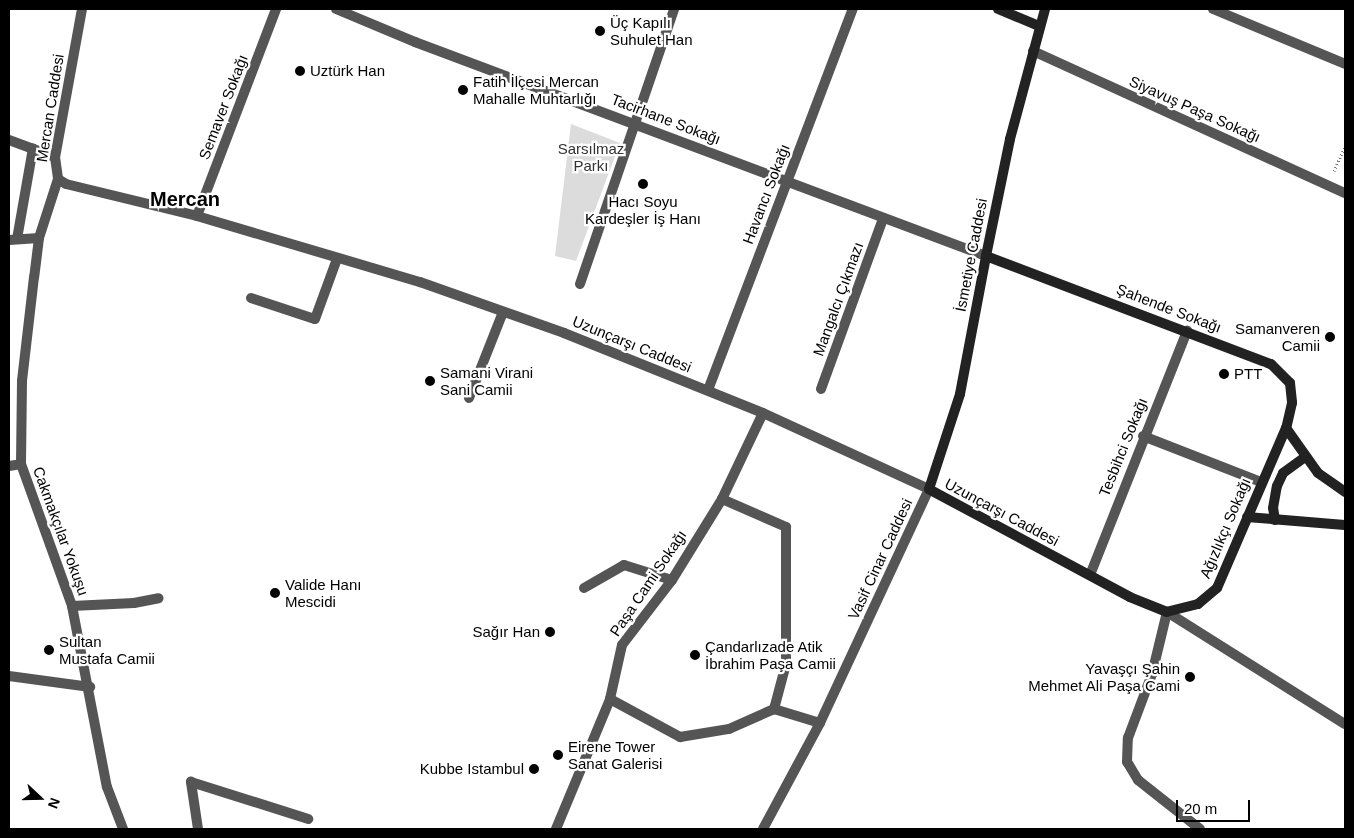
<!DOCTYPE html>
<meta charset="utf-8">
<style>
body{margin:0}
#map{position:relative;width:1354px;height:838px;overflow:hidden;background:#fff;font-family:Arial,sans-serif}
div>[style]{position:absolute}
[style*='--x']{left:calc(var(--x)*1px);top:calc(var(--y)*1px);width:calc(var(--w)*1px);rotate:calc(var(--a)*1deg)}
.green>*{inset:0;background:#dcdcdc}
.path>*{height:3px;margin-top:-1.5px;transform-origin:0;background:repeating-linear-gradient(90deg,#777 0 1px,transparent 0 3.5px)}
.lane>*{height:10px;margin:-5px;padding:0 5px;transform-origin:5px;border-radius:5px;background:#555}
.street>*{height:10px;margin:-5px;padding:0 5px;transform-origin:5px;border-radius:5px;background:#555}
.secondary>*{height:10px;margin:-5px;padding:0 5px;transform-origin:5px;border-radius:5px;background:#222}
.dots>*{width:14px;height:14px;translate:-50% -50%;box-sizing:border-box;border:2px solid #fff;border-radius:50%}
span{translate:-50% -50%;white-space:nowrap;text-align:center;line-height:1.15;-webkit-text-stroke:4.5px #fff;paint-order:stroke}
.poi-label{font-size:15px;color:#000}
.left{translate:0 -50%;text-align:left}
.right{translate:-100% -50%;text-align:right}
.street-label{font-size:15px;color:#000}
.park-label{font-size:15px;color:#333}
.district-label{font-size:20px;color:#000;font-weight:700}
.frame{position:absolute;inset:0;border:10px solid #000;pointer-events:none}
.north{position:absolute;left:15px;top:773px;width:50px;height:50px;-webkit-text-stroke:4px #fff;paint-order:stroke;rotate:111deg;font-size:14px;font-weight:700;line-height:20px;text-align:center;color:#000}
.north::after{content:'';display:block;margin:auto;width:18px;height:22px;background:#000;clip-path:polygon(50% 0,100% 100%,50% 72%,0 100%)}
.scale{position:absolute;left:1176px;top:800px;width:74px;height:22px;box-sizing:border-box;border:2px solid #000;border-top:0;padding-left:6px;font-size:15px;line-height:18px;white-space:nowrap;color:#000;-webkit-text-stroke:4px #fff;paint-order:stroke}
</style>
<div id="map">
<div class="green">
<i style="clip-path:polygon(571px 124px,620px 143px,576px 261px,555px 256px)"></i>
</div>
<div class="path">
<i style="--x:1334;--y:171;--w:27;--a:-66"></i>
</div>
<div class="lane">
<i style="--x:72;--y:606;--w:62;--a:-2.8"></i>
<i style="--x:134;--y:603;--w:25;--a:-11"></i>
</div>
<div class="street">
<i style="--x:82;--y:9;--w:150;--a:100.3"></i>
<i style="--x:55;--y:157;--w:22;--a:82"></i>
<i style="--x:58;--y:179;--w:62;--a:107.9"></i>
<i style="--x:39;--y:238;--w:39;--a:97"></i>
<i style="--x:34;--y:277;--w:105;--a:96.6"></i>
<i style="--x:22;--y:381;--w:83;--a:90.7"></i>
<i style="--x:21;--y:464;--w:151;--a:70.2"></i>
<i style="--x:72;--y:606;--w:184;--a:79.1"></i>
<i style="--x:107;--y:787;--w:45;--a:69.1"></i>
<i style="--x:336;--y:9;--w:86;--a:22.7"></i>
<i style="--x:415;--y:42;--w:610;--a:20.55"></i>
<i style="--x:1213;--y:9;--w:143;--a:22.6"></i>
<i style="--x:1033;--y:51;--w:343;--a:24.5"></i>
<i style="--x:9;--y:140;--w:49;--a:20.3"></i>
<i style="--x:58;--y:179;--w:9;--a:32"></i>
<i style="--x:66;--y:184;--w:135;--a:13.7"></i>
<i style="--x:197;--y:216;--w:233;--a:16.5"></i>
<i style="--x:420;--y:282;--w:153;--a:19.5"></i>
<i style="--x:564;--y:333;--w:214;--a:21.9"></i>
<i style="--x:763;--y:413;--w:183;--a:24.6"></i>
<i style="--x:929;--y:489;--w:258;--a:115"></i>
<i style="--x:820;--y:723;--w:120;--a:118.3"></i>
<i style="--x:197;--y:216;--w:222;--a:-69.1"></i>
<i style="--x:17;--y:239;--w:92;--a:-80"></i>
<i style="--x:9;--y:240;--w:30;--a:-4"></i>
<i style="--x:580;--y:284;--w:291;--a:-71.1"></i>
<i style="--x:251;--y:298;--w:67;--a:18.2"></i>
<i style="--x:315;--y:319;--w:64;--a:-69.9"></i>
<i style="--x:821;--y:389;--w:181;--a:-70"></i>
<i style="--x:708;--y:390;--w:408;--a:-69.2"></i>
<i style="--x:469;--y:398;--w:92;--a:-68.4"></i>
<i style="--x:1143;--y:436;--w:127;--a:21.3"></i>
<i style="--x:9;--y:466;--w:12;--a:-9"></i>
<i style="--x:722;--y:499;--w:70;--a:23.6"></i>
<i style="--x:786;--y:527;--w:137;--a:90"></i>
<i style="--x:786;--y:664;--w:47;--a:104.9"></i>
<i style="--x:1090;--y:575;--w:263;--a:-68.3"></i>
<i style="--x:584;--y:588;--w:46;--a:-29.9"></i>
<i style="--x:624;--y:565;--w:50;--a:17.4"></i>
<i style="--x:9;--y:676;--w:82;--a:7.7"></i>
<i style="--x:610;--y:699;--w:80;--a:28.5"></i>
<i style="--x:680;--y:737;--w:50;--a:-9.3"></i>
<i style="--x:729;--y:729;--w:49;--a:-24"></i>
<i style="--x:774;--y:709;--w:48;--a:16.9"></i>
<i style="--x:198;--y:829;--w:48;--a:-98.5"></i>
<i style="--x:191;--y:782;--w:123;--a:17.5"></i>
<i style="--x:556;--y:829;--w:141;--a:-67.4"></i>
<i style="--x:610;--y:699;--w:55;--a:-77.5"></i>
<i style="--x:622;--y:645;--w:82;--a:-52.4"></i>
<i style="--x:672;--y:580;--w:95;--a:-58.3"></i>
<i style="--x:722;--y:499;--w:95;--a:-64.5"></i>
<i style="--x:1200;--y:829;--w:79;--a:-141.7"></i>
<i style="--x:1138;--y:780;--w:21;--a:-121"></i>
<i style="--x:1127;--y:762;--w:24;--a:-88"></i>
<i style="--x:1128;--y:738;--w:68;--a:-69.4"></i>
<i style="--x:1152;--y:674;--w:64;--a:-76.4"></i>
<i style="--x:1167;--y:612;--w:210;--a:32.2"></i>
</div>
<div class="secondary">
<i style="--x:998;--y:9;--w:44;--a:22.5"></i>
<i style="--x:986;--y:256;--w:305;--a:20.8"></i>
<i style="--x:1271;--y:364;--w:27;--a:45"></i>
<i style="--x:1290;--y:383;--w:20;--a:84"></i>
<i style="--x:1292;--y:403;--w:26;--a:103"></i>
<i style="--x:1286;--y:428;--w:174;--a:113.3"></i>
<i style="--x:1217;--y:588;--w:25;--a:140"></i>
<i style="--x:1198;--y:604;--w:32;--a:166"></i>
<i style="--x:1167;--y:612;--w:40;--a:-158"></i>
<i style="--x:1130;--y:597;--w:228;--a:-151.8"></i>
<i style="--x:929;--y:489;--w:100;--a:-71.9"></i>
<i style="--x:960;--y:394;--w:140;--a:-79.3"></i>
<i style="--x:986;--y:256;--w:119;--a:-78.4"></i>
<i style="--x:1010;--y:139;--w:135;--a:-74.9"></i>
<i style="--x:1286;--y:428;--w:55;--a:54.6"></i>
<i style="--x:1318;--y:473;--w:33;--a:35"></i>
<i style="--x:1247;--y:517;--w:98;--a:4.7"></i>
<i style="--x:1275;--y:520;--w:12;--a:-99"></i>
<i style="--x:1273;--y:508;--w:22;--a:-80"></i>
<i style="--x:1277;--y:486;--w:14;--a:-65"></i>
<i style="--x:1283;--y:473;--w:26;--a:-36"></i>
</div>
<div class="dots">
<i style="left:600px;top:31px;background:#000"></i>
<i style="left:300px;top:71px;background:#000"></i>
<i style="left:463px;top:90px;background:#000"></i>
<i style="left:643px;top:184px;background:#000"></i>
<i style="left:1330px;top:337px;background:#000"></i>
<i style="left:1224px;top:374px;background:#000"></i>
<i style="left:430px;top:381px;background:#000"></i>
<i style="left:275px;top:593px;background:#000"></i>
<i style="left:550px;top:632px;background:#000"></i>
<i style="left:49px;top:650px;background:#000"></i>
<i style="left:695px;top:655px;background:#000"></i>
<i style="left:1190px;top:677px;background:#000"></i>
<i style="left:558px;top:755px;background:#000"></i>
<i style="left:534px;top:769px;background:#000"></i>
</div>
<div class="poi-label">
<span class="left" style="left:610px;top:31px">Üç Kapılı<br>Suhulet Han</span>
<span class="left" style="left:310px;top:71px">Uztürk Han</span>
<span class="left" style="left:473px;top:90px">Fatih İlçesi Mercan<br>Mahalle Muhtarlığı</span>
<span style="left:643px;top:210px">Hacı Soyu<br>Kardeşler İş Hanı</span>
<span class="right" style="left:1320px;top:337px">Samanveren<br>Camii</span>
<span class="left" style="left:440px;top:381px">Samani Virani<br>Sani Camii</span>
<span class="left" style="left:1234px;top:374px">PTT</span>
<span class="left" style="left:285px;top:593px">Valide Hanı<br>Mescidi</span>
<span class="right" style="left:540px;top:632px">Sağır Han</span>
<span class="left" style="left:59px;top:650px">Sultan<br>Mustafa Camii</span>
<span class="left" style="left:705px;top:655px">Çandarlızade Atik<br>İbrahim Paşa Camii</span>
<span class="right" style="left:1180px;top:677px">Yavaşçı Şahin<br>Mehmet Ali Paşa Cami</span>
<span class="left" style="left:568px;top:755px">Eirene Tower<br>Sanat Galerisi</span>
<span class="right" style="left:524px;top:769px">Kubbe Istambul</span>
</div>
<div class="street-label">
<span style="left:223px;top:107px;rotate:-69deg">Semaver Sokağı</span>
<span style="left:50px;top:108px;rotate:-81deg">Mercan Caddesi</span>
<span style="left:1195px;top:109px;rotate:24deg">Siyavuş Paşa Sokağı</span>
<span style="left:666px;top:119px;rotate:21deg">Tacirhane Sokağı</span>
<span style="left:766px;top:194px;rotate:-69deg">Havancı Sokağı</span>
<span style="left:971px;top:255px;rotate:-79deg">İsmetiye Caddesi</span>
<span style="left:838px;top:299px;rotate:-70deg">Mangalcı Çıkmazı</span>
<span style="left:1169px;top:308px;rotate:21deg">Şahende Sokağı</span>
<span style="left:632px;top:344px;rotate:22deg">Uzunçarşı Caddesi</span>
<span style="left:1123px;top:447px;rotate:-68deg">Tesbihci Sokağı</span>
<span style="left:1002px;top:512px;rotate:28deg">Uzunçarşı Caddesi</span>
<span style="left:1225px;top:528px;rotate:-67deg">Ağızlıkçı Sokağı</span>
<span style="left:61px;top:531px;rotate:70deg">Cakmakçılar Yokuşu</span>
<span style="left:880px;top:559px;rotate:-65deg">Vasif Cinar Caddesi</span>
<span style="left:648px;top:583px;rotate:-56deg">Paşa Cami Sokağı</span>
</div>
<div class="park-label">
<span style="left:591px;top:157px">Sarsılmaz<br>Parkı</span>
</div>
<div class="district-label">
<span style="left:185px;top:199px">Mercan</span>
</div>
<div class="frame"></div>
<div class="north">N</div>
<div class="scale">20 m</div>
</div>
